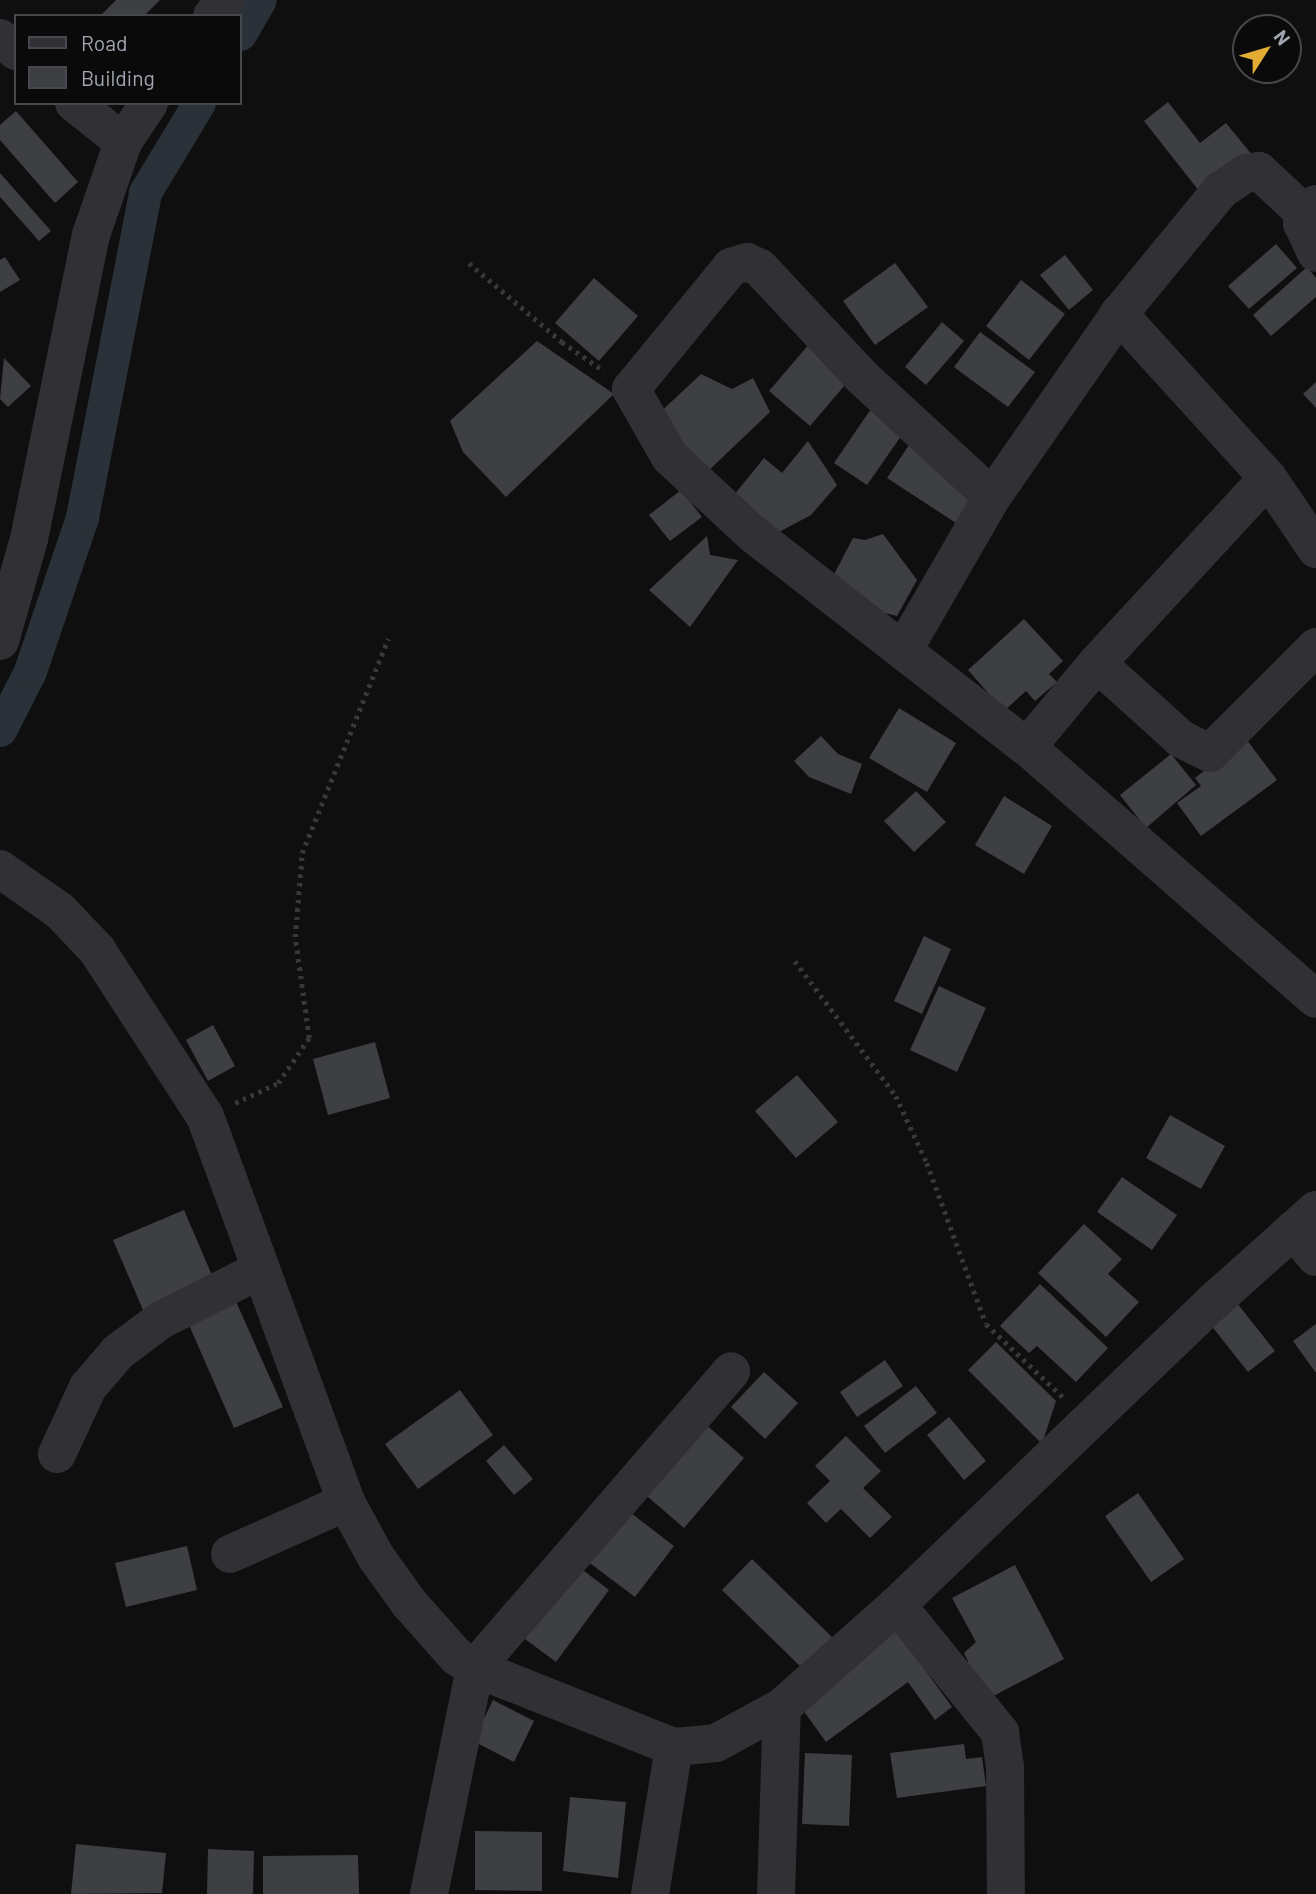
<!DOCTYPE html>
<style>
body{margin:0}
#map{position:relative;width:1316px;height:1894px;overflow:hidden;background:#0f0f10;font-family:Barlow,sans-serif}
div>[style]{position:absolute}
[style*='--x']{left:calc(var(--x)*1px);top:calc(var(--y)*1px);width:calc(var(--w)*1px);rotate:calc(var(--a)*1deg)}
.canal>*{height:33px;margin:-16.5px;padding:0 16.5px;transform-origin:16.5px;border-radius:16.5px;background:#2a3138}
.building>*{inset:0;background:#3e3f43}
.path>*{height:4.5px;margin-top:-2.25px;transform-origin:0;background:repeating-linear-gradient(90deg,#37383c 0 3.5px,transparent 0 8.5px)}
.minor>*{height:38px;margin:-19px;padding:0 19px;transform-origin:19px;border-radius:19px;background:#313135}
span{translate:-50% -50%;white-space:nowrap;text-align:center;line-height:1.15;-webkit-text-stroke:5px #0a0a0b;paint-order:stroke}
.legend{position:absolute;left:14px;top:14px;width:228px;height:91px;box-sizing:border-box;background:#0a0a0b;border:2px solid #46484d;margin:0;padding:9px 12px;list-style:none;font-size:21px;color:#a1a6b0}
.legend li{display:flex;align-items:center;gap:14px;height:35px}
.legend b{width:35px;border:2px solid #46484d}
.north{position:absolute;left:1232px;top:14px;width:70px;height:70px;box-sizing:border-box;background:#0a0a0b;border:2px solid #46484d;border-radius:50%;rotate:53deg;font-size:19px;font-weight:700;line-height:28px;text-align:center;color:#a1a6b0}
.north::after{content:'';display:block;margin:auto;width:24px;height:32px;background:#e3ac34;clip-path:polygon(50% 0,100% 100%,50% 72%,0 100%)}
</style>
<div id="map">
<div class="canal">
<i style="--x:240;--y:34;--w:39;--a:-60"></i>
<i style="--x:0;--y:730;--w:66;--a:-63"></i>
<i style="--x:30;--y:671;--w:163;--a:-71.3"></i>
<i style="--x:82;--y:517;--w:331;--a:-79"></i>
<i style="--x:145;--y:192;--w:104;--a:-58.8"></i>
</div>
<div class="building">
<i style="clip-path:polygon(116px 0,160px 0,144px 16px,100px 16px)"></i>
<i style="clip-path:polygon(1168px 102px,1200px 143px,1226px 123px,1253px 156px,1203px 196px,1144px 121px)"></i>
<i style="clip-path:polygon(16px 111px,78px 182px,55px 203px,0 140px,0 125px)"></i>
<i style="clip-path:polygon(0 173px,51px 231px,39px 241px,0 197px)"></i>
<i style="clip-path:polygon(1276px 244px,1297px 268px,1249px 309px,1228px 286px)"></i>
<i style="clip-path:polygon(1065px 255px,1093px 290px,1069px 310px,1040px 275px)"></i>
<i style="clip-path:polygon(5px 257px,20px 280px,0 292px,0 260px)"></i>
<i style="clip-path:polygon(895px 263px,928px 307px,875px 345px,843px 301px)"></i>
<i style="clip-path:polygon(1307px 267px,1316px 278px,1316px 297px,1271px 336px,1253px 315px)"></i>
<i style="clip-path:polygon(594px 278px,638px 316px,599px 361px,555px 323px)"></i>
<i style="clip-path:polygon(1021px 280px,1065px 314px,1029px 360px,986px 326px)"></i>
<i style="clip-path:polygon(942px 322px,964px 341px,926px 385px,905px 367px)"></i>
<i style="clip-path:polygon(980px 332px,1035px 372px,1008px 407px,954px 367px)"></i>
<i style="clip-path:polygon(537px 341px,614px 394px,506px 497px,463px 452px,450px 421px)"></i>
<i style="clip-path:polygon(810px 343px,851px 378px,810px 426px,769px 391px)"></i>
<i style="clip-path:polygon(4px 358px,31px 386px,8px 407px,0 399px)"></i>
<i style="clip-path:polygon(701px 374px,732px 389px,753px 378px,770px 412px,706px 473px,654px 418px)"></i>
<i style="clip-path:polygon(1316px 382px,1316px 408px,1303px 394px)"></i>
<i style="clip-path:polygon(871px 409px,904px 432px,867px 485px,834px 463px)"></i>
<i style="clip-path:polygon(808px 441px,837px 485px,811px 515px,779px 532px,734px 495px,764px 458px,782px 473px)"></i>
<i style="clip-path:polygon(909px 445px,980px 492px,959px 525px,887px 478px)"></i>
<i style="clip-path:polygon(681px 490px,702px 517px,670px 541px,649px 515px)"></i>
<i style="clip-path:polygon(883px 534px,917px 580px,897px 616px,863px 608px,830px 582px,853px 538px,865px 540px)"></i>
<i style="clip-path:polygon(707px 536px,710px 555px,738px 560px,690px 627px,649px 590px)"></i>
<i style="clip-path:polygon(1024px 619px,1063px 661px,1049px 674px,1057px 682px,1035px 701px,1026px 691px,1004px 711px,968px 670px)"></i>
<i style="clip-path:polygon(899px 708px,956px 743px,927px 792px,869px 758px)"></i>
<i style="clip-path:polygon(821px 736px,838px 754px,862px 764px,851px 794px,809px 777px,794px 761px)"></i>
<i style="clip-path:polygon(1246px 739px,1277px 780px,1201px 836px,1177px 803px,1201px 786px,1195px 778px)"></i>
<i style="clip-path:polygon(1171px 754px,1196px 785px,1146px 828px,1120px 795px)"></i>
<i style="clip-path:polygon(916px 791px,946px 822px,914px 852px,884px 821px)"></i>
<i style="clip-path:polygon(1004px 796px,1052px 826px,1024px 874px,975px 845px)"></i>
<i style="clip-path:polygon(924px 936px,951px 949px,922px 1014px,894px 1001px)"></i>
<i style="clip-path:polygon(939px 986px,986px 1008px,957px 1072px,910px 1050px)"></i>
<i style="clip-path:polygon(213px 1025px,235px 1066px,208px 1081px,186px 1040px)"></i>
<i style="clip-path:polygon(375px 1042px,390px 1098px,328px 1115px,313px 1059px)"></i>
<i style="clip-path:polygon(797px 1075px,838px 1122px,796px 1158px,755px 1111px)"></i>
<i style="clip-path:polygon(1170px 1115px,1225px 1146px,1201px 1189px,1146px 1158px)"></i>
<i style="clip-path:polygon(1122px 1177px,1177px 1215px,1152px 1250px,1097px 1212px)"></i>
<i style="clip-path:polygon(184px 1210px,217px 1287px,146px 1317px,113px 1240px)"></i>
<i style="clip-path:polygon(1084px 1224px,1122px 1259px,1108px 1274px,1139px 1302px,1106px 1337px,1038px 1273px)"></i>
<i style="clip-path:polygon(1040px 1284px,1108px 1348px,1076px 1382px,1037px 1346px,1029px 1353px,1000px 1326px)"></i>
<i style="clip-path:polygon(234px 1297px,283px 1407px,234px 1428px,186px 1318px)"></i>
<i style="clip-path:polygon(1233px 1298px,1275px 1351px,1248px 1372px,1206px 1319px)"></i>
<i style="clip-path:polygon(1316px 1324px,1316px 1373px,1293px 1341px)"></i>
<i style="clip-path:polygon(996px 1342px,1056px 1401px,1042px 1444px,968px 1370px)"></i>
<i style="clip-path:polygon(885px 1360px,903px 1386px,857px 1417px,840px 1392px)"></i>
<i style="clip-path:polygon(764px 1372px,798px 1403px,765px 1439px,731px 1407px)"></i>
<i style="clip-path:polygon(916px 1386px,937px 1413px,885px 1453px,864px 1426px)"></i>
<i style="clip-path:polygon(460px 1390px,493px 1435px,418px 1489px,385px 1444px)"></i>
<i style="clip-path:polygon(949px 1417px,986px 1461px,964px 1480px,927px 1435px)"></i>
<i style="clip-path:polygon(702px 1421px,744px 1458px,684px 1528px,641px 1491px)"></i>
<i style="clip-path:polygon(846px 1436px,881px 1471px,863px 1488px,892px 1517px,870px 1538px,841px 1509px,826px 1523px,807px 1503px,830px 1481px,815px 1466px)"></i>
<i style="clip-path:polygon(504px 1445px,533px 1479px,514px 1495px,486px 1461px)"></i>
<i style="clip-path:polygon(1138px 1493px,1184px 1559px,1151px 1582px,1105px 1516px)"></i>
<i style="clip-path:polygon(627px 1510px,674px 1546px,635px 1597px,587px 1561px)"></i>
<i style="clip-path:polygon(187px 1546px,197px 1590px,126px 1607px,115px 1563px)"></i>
<i style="clip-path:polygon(752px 1559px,834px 1639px,804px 1670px,722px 1590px)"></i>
<i style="clip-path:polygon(575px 1564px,609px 1590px,556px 1662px,521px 1636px)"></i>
<i style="clip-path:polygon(1015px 1565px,1064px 1659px,982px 1702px,964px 1668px,968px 1661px,964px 1653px,976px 1642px,952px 1598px)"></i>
<i style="clip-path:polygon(894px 1627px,952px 1707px,935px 1720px,908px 1682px,826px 1742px,795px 1699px)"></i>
<i style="clip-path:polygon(493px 1700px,534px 1721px,514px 1762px,473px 1741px)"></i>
<i style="clip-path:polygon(964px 1744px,966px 1759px,982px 1757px,986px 1786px,897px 1798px,890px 1753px)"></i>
<i style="clip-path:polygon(805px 1753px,852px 1755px,849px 1826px,802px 1824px)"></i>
<i style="clip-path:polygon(570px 1797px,626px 1802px,618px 1878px,563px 1871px)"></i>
<i style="clip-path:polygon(475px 1831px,542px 1832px,542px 1891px,475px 1890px)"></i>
<i style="clip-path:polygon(76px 1844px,166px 1853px,162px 1893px,71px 1894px)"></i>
<i style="clip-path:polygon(208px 1849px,254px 1851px,253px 1894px,207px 1894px)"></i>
<i style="clip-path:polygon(358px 1855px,359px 1894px,263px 1894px,263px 1856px)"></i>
</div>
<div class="path">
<i style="--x:469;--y:263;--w:122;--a:40.3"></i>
<i style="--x:562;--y:342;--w:51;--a:34.6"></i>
<i style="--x:795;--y:961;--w:169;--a:53.2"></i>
<i style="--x:896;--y:1096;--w:74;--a:65.2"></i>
<i style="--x:927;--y:1163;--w:171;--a:69.9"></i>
<i style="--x:986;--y:1324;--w:109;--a:43.5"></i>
<i style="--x:235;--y:1103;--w:47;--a:-24.9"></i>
<i style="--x:278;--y:1083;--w:55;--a:-55.4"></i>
<i style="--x:309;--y:1038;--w:102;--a:-97.9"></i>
<i style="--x:295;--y:937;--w:84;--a:-85.2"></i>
<i style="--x:302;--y:853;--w:231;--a:-68.1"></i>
</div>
<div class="minor">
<i style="--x:212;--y:16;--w:21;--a:-51"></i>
<i style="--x:0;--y:38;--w:21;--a:39"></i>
<i style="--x:74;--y:103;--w:63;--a:38.5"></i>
<i style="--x:1316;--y:204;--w:24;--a:126"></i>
<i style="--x:1302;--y:223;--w:33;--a:65"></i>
<i style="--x:1268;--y:478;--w:86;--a:55.9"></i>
<i style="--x:992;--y:497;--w:177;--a:-137.3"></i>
<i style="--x:862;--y:377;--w:149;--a:-133.1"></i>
<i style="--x:760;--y:268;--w:14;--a:-155"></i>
<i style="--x:747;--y:262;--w:17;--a:163"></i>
<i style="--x:731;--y:267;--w:158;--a:129.3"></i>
<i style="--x:631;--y:389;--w:78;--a:60.2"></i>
<i style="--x:670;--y:457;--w:113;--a:42.9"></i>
<i style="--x:753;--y:534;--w:347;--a:37.9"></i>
<i style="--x:1027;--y:747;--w:383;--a:41.1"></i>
<i style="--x:0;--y:641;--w:106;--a:-74.1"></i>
<i style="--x:29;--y:539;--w:310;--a:-78.5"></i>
<i style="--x:91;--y:235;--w:98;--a:-71"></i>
<i style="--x:123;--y:142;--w:47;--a:-56.3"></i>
<i style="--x:903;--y:651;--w:178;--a:-60"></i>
<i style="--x:992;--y:497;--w:223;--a:-55.2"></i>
<i style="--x:1097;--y:663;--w:113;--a:42.1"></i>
<i style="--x:1181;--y:739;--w:32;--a:26"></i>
<i style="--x:1210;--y:753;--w:150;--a:-45"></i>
<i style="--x:1027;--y:747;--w:109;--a:-50.2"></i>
<i style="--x:1097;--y:663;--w:252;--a:-47.3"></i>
<i style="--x:1268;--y:478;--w:222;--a:-132.3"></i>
<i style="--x:1119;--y:314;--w:161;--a:-50.6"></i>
<i style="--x:1221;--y:190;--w:30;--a:-34"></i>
<i style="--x:1246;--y:173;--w:13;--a:-9"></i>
<i style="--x:1259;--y:171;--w:63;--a:43.1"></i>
<i style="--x:0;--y:869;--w:73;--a:35"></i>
<i style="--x:60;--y:911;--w:54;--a:46.5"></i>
<i style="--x:97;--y:950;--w:198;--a:57"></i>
<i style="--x:205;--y:1116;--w:411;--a:69.9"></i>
<i style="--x:346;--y:1502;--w:63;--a:61.4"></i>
<i style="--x:376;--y:1557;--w:57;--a:54.3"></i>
<i style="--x:409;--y:1603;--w:72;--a:48.4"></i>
<i style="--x:457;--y:1657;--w:21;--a:31"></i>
<i style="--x:475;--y:1668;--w:214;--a:21.7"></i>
<i style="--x:674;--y:1747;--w:42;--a:-5.4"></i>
<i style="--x:716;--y:1743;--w:75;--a:-28.6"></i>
<i style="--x:782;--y:1707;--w:154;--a:-41.6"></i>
<i style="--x:897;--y:1605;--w:438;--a:-43.8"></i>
<i style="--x:1213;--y:1302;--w:138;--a:-41.8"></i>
<i style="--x:1293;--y:1230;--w:35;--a:50"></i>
<i style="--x:57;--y:1454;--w:74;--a:-65.2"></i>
<i style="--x:88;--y:1387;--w:46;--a:-49.4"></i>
<i style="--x:118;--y:1352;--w:54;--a:-36.7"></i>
<i style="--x:161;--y:1320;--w:111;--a:-26.8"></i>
<i style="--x:230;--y:1554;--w:127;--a:-24.1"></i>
<i style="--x:897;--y:1605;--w:164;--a:51"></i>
<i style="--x:1000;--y:1732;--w:34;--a:82"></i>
<i style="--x:1005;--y:1766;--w:128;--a:89.6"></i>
<i style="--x:429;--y:1894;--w:231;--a:-78.5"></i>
<i style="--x:475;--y:1668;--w:392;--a:-49.2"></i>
<i style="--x:650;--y:1894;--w:149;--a:-80.7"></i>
<i style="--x:776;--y:1894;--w:187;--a:-88.2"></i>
</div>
<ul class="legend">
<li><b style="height:9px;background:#313135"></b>Road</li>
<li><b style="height:19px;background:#3e3f43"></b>Building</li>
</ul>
<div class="north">N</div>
</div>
